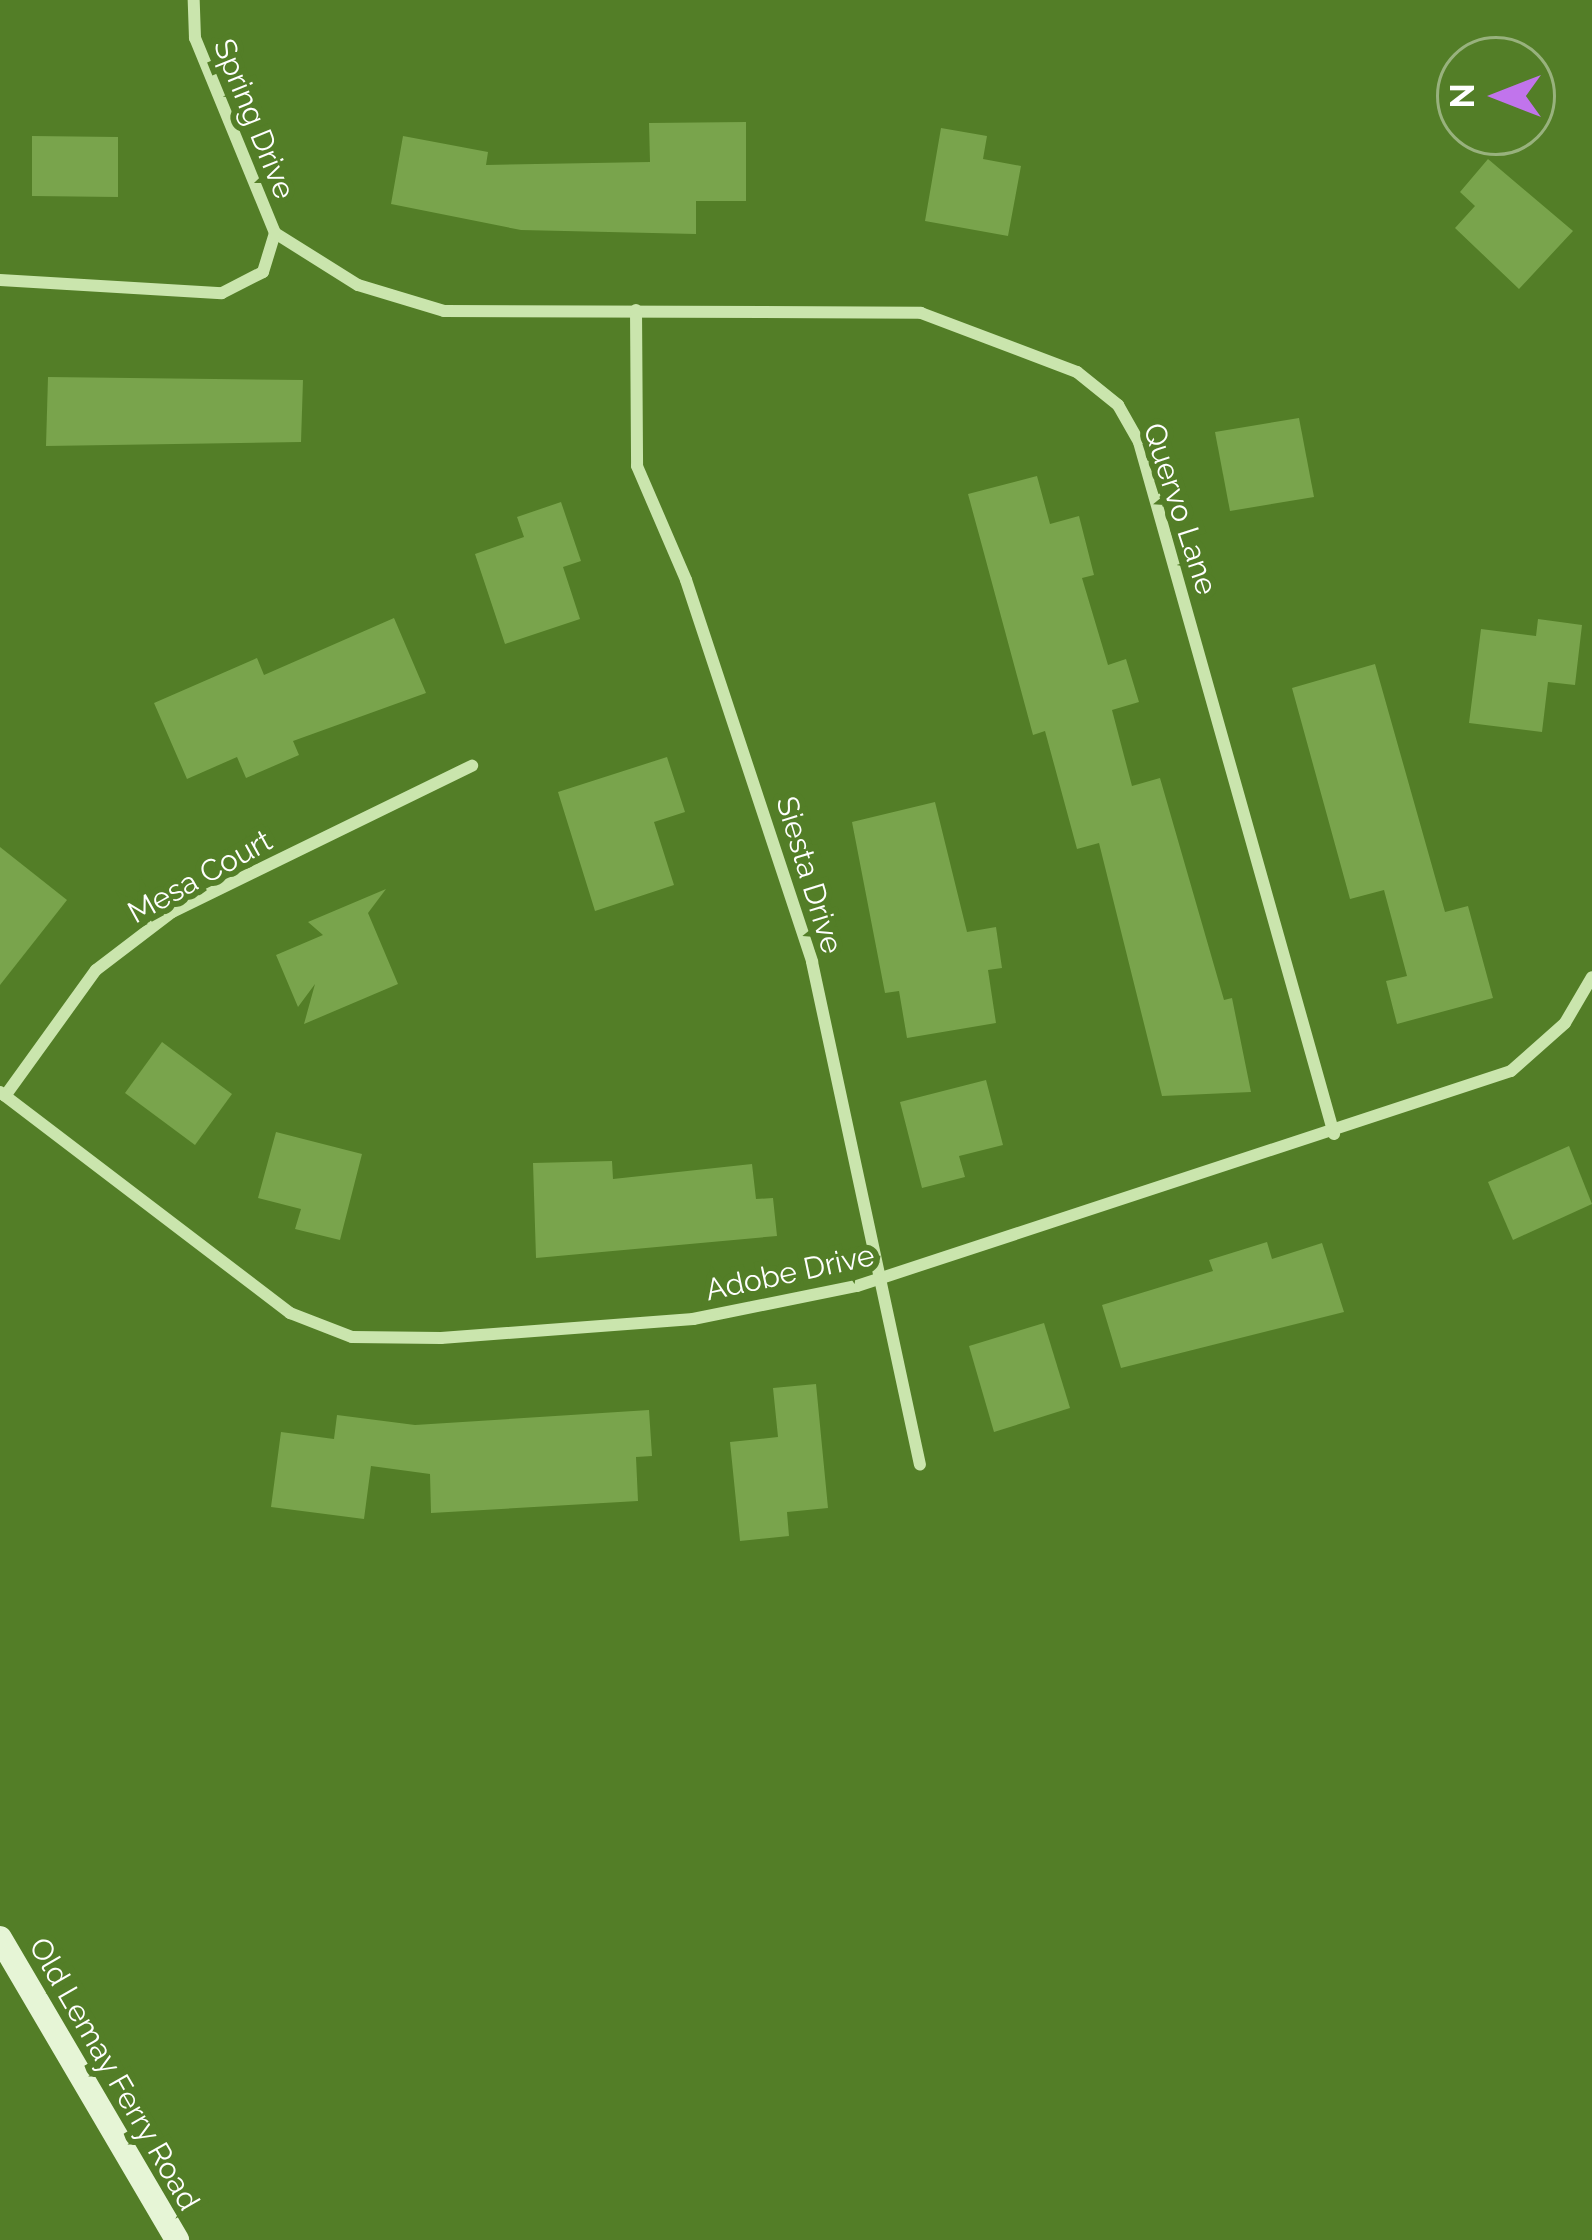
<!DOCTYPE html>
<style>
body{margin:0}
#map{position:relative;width:1592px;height:2240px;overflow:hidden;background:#537e27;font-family:Raleway,sans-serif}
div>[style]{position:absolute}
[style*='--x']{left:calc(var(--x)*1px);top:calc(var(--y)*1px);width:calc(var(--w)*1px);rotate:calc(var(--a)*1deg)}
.building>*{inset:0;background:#79a44c}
.street>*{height:12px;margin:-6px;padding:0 6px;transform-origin:6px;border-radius:6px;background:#cae5ad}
.secondary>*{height:24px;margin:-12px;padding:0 12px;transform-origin:12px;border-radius:12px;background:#e6f5d6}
span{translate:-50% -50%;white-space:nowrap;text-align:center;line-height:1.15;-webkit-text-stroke:12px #537e27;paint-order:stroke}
.street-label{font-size:30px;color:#fff}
.north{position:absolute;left:1436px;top:36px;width:120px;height:120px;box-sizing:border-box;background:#537e27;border:3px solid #98b27d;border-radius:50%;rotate:270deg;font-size:33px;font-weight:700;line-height:48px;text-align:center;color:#fff}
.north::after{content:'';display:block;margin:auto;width:42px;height:54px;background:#c174ec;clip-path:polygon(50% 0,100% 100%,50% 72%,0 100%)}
</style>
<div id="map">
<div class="building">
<i style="clip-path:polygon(746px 122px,746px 201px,696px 201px,696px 234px,521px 230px,391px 204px,403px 136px,488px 152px,486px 165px,650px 162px,649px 123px)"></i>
<i style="clip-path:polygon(941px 128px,987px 136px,983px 159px,1021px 166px,1008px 236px,925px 221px)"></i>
<i style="clip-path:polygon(32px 136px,118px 137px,118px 197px,32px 196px)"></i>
<i style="clip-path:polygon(1488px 159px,1573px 231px,1519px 289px,1455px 228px,1475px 206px,1460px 192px)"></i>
<i style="clip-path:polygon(48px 377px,303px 380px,301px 442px,46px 446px)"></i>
<i style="clip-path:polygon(1299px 418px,1314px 497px,1230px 511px,1215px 432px)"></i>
<i style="clip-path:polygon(1037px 476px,1050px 524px,1079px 516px,1094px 575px,1082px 578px,1108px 665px,1126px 659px,1139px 702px,1112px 710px,1132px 786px,1160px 778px,1224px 1000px,1232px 998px,1251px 1092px,1162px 1096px,1099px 843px,1077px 849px,1045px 731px,1033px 735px,968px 494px)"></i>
<i style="clip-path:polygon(561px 502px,581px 561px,563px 567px,580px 619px,505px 644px,475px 554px,524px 537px,517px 517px)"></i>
<i style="clip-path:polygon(394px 618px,426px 693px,293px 741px,299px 755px,246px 778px,237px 757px,187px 779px,154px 703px,257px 658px,264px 675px)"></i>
<i style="clip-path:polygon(1538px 619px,1582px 625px,1575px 685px,1548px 682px,1542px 732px,1469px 723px,1481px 629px,1536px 636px)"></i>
<i style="clip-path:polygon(1375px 664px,1445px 912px,1468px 906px,1493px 998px,1397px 1024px,1386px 981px,1407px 976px,1384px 890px,1350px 899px,1292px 688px)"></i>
<i style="clip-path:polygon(667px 757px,685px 812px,654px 822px,674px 885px,595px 911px,558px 792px)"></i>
<i style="clip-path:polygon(935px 802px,967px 932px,996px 927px,1002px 968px,988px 970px,996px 1023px,907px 1038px,899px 991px,885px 993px,852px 822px)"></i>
<i style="clip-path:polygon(0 847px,67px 900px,0 985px)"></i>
<i style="clip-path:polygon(386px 889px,368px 913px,398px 984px,304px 1024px,315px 984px,298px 1007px,276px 955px,323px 935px,308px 922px)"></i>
<i style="clip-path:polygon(162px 1042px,232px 1094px,195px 1145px,125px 1093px)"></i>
<i style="clip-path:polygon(986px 1080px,1003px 1145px,959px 1156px,965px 1177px,922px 1188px,900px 1102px)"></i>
<i style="clip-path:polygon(276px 1132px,362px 1154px,340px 1240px,295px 1229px,301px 1209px,258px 1198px)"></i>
<i style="clip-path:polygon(1569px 1146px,1592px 1204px,1513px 1240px,1488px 1182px)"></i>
<i style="clip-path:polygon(612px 1161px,613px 1179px,752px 1164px,756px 1199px,773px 1198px,777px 1236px,536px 1258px,533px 1163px)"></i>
<i style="clip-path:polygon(1267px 1242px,1272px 1259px,1322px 1243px,1344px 1312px,1121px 1368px,1102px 1305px,1213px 1271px,1209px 1260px)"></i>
<i style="clip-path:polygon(1044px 1323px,1070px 1408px,994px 1432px,969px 1346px)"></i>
<i style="clip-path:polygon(816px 1384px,828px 1508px,787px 1512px,789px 1536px,740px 1541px,730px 1442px,778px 1437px,773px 1388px)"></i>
<i style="clip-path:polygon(649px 1410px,652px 1456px,636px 1457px,638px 1501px,431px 1513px,430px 1474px,371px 1466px,364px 1519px,271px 1507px,281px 1432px,334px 1439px,337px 1415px,415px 1425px)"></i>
</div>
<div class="street">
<i style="--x:275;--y:233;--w:98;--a:32.1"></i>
<i style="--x:358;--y:285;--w:90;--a:16.8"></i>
<i style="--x:444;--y:311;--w:477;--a:0.2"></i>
<i style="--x:921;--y:313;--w:167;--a:20.7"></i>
<i style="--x:1077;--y:372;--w:53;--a:38.8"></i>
<i style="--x:1118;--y:405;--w:43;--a:60.4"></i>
<i style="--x:1139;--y:442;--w:719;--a:74.26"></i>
<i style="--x:0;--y:280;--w:222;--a:3.4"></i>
<i style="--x:222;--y:293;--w:46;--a:-27.1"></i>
<i style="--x:263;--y:272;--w:41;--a:-72.9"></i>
<i style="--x:275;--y:233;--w:211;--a:-112.3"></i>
<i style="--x:195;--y:38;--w:38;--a:-92"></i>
<i style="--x:636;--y:310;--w:156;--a:89.6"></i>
<i style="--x:637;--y:466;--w:124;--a:66.7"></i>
<i style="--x:686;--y:580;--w:402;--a:71.7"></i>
<i style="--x:812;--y:962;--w:514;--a:77.88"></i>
<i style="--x:0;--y:1092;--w:365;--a:37.3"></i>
<i style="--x:290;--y:1313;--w:66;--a:21.2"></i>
<i style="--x:352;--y:1337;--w:89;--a:0.6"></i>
<i style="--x:441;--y:1338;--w:253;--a:-4.3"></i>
<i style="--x:693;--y:1319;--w:167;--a:-11.4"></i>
<i style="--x:857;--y:1286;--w:688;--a:-18.2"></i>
<i style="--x:1511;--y:1071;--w:72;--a:-41.6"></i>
<i style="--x:1565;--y:1023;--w:53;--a:-59.6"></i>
<i style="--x:5;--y:1096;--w:155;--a:-54.2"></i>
<i style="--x:96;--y:970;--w:96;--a:-37.3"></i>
<i style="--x:172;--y:912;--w:334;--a:-26"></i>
</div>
<div class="secondary">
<i style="--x:0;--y:1938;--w:350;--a:59.6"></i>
</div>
<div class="street-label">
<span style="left:254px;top:119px;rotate:68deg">Spring Drive</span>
<span style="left:1180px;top:509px;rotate:72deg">Quervo Lane</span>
<span style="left:809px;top:875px;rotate:73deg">Siesta Drive</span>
<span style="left:200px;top:877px;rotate:-29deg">Mesa Court</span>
<span style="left:790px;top:1273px;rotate:-12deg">Adobe Drive</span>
<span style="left:114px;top:2074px;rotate:60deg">Old Lemay Ferry Road</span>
</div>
<div class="north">N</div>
</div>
